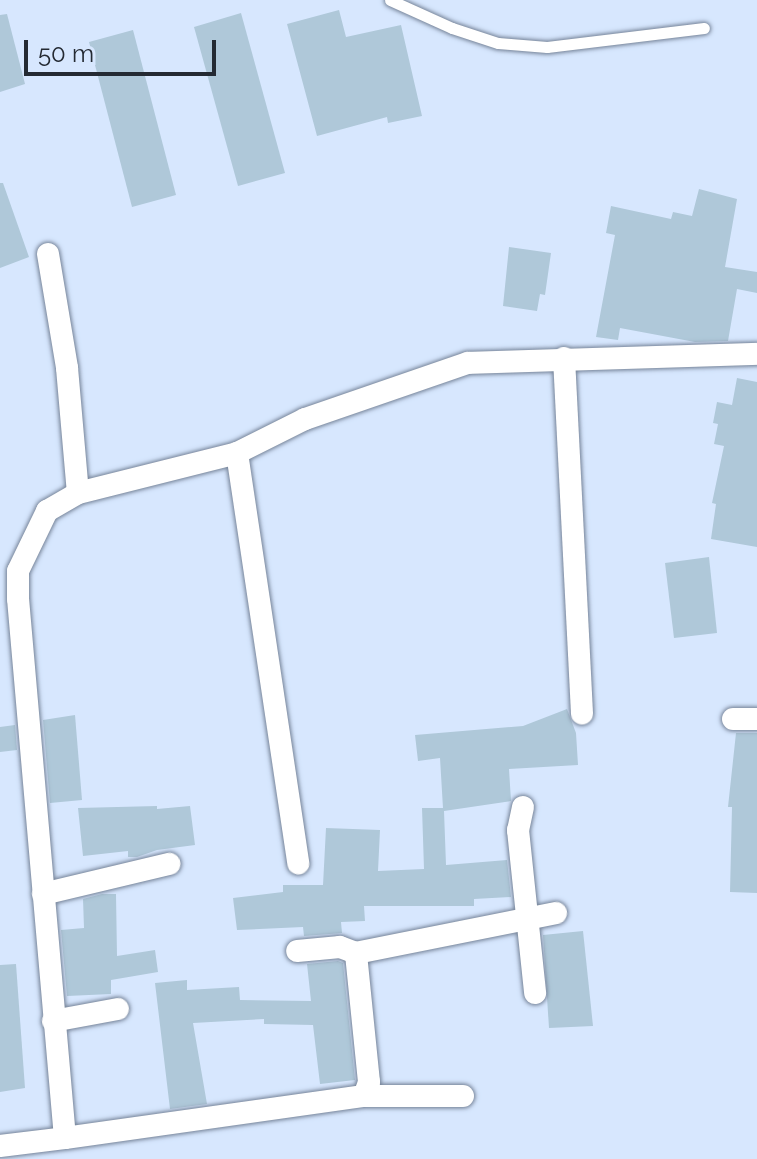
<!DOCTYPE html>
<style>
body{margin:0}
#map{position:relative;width:757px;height:1159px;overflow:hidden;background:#d7e7fe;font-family:Raleway,sans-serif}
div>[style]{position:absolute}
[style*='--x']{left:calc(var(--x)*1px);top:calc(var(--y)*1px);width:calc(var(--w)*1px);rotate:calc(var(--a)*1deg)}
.building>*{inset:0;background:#afc8d9}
.roads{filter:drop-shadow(0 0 2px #768499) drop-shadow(0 0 2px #768499)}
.lane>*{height:11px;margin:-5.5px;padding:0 5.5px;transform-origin:5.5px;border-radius:5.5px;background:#fff}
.street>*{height:22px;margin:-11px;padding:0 11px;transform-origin:11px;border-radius:11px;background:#fff}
span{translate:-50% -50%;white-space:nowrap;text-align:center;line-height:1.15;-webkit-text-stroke:8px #d7e7fe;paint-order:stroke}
.scale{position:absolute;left:24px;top:40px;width:192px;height:36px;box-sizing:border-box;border:4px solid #242a33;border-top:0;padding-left:10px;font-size:24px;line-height:28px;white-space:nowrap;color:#242a33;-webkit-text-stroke:6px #d7e7fe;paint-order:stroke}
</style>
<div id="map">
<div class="building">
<i style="clip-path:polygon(339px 10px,346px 37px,401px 25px,422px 116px,388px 123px,387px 117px,317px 136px,287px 24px)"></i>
<i style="clip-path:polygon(241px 13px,285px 173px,238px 186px,194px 27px)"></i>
<i style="clip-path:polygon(7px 14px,25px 84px,0 92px,0 15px)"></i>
<i style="clip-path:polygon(133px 30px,176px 195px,132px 207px,89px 42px)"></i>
<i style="clip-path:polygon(0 183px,3px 183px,29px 257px,0 268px)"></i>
<i style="clip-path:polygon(699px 189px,737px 199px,725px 267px,757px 272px,757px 293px,737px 289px,728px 341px,695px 342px,620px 328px,618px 340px,596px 337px,615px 235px,606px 233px,611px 206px,671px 219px,673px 212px,692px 216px)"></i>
<i style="clip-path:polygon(509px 247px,551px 253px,545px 295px,540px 294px,537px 311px,503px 306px)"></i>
<i style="clip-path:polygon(737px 378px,757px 382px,757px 547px,711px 539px,716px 504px,712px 503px,724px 446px,714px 444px,718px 424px,713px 423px,717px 402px,732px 405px)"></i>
<i style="clip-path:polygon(709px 557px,717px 633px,674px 638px,665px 563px)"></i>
<i style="clip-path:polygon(567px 709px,576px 733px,578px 765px,509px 769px,511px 801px,444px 811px,446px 865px,507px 860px,511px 897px,474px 899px,474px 906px,364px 906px,365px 921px,341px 922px,342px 933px,304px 936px,303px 927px,237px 930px,233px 898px,283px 892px,283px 885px,323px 885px,326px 828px,380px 830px,378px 871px,424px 869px,422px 808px,443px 808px,440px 758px,418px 761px,415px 735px,523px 726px)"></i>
<i style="clip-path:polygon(75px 715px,82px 800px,50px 803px,43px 720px)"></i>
<i style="clip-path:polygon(15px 725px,17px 750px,0 752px,0 727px)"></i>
<i style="clip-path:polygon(736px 733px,757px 733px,757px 893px,730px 892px,732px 807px,728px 807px)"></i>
<i style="clip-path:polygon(157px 806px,157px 809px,190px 806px,195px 845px,157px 850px,137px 857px,128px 857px,128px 851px,83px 856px,78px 808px)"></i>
<i style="clip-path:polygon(102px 894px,116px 894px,117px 956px,155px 950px,158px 972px,111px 980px,111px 994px,67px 996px,61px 930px,84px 928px,83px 899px)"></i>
<i style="clip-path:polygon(583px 931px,593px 1026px,549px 1028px,543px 935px)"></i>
<i style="clip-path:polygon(338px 961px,343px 963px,355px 1080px,320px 1084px,313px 1025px,264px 1024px,264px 1019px,193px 1023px,207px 1104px,170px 1109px,155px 983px,187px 980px,187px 990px,239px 987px,240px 1000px,311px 1001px,307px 964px)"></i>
<i style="clip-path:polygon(16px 964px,25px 1088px,0 1092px,0 965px)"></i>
</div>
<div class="roads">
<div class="lane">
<i style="--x:390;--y:0;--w:68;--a:24.3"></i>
<i style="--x:452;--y:28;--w:48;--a:18.1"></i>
<i style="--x:498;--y:43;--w:49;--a:4.7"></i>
<i style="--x:547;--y:47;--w:158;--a:-6.9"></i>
</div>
<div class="street">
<i style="--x:48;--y:254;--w:116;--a:80.5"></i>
<i style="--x:67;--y:368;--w:125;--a:85"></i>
<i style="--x:564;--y:358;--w:356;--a:87.1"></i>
<i style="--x:237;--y:453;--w:415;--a:81.5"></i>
<i style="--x:733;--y:719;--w:24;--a:0"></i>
<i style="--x:523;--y:807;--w:24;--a:102"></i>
<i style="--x:518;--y:830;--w:164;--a:84"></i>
<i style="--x:43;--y:894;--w:130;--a:-13.4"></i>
<i style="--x:356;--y:953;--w:204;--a:-11.3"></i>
<i style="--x:53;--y:1021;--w:66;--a:-10.5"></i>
<i style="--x:364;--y:1096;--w:99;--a:0"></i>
<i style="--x:65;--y:1138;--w:302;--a:-8"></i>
<i style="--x:364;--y:1096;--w:15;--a:-70"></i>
<i style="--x:369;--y:1082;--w:130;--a:-95.8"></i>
<i style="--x:356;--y:953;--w:17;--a:-159"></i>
<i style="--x:340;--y:947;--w:43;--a:174.7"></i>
<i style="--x:0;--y:1146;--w:65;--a:-7"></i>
<i style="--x:65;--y:1138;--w:541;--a:-94.98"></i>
<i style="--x:18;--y:599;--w:28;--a:-90"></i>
<i style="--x:18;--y:571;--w:67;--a:-64.2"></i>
<i style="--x:47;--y:511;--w:36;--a:-30"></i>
<i style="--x:78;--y:493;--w:164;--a:-14.1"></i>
<i style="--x:237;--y:453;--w:76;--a:-26.6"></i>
<i style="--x:305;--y:419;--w:172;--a:-19"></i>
<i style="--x:468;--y:363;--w:289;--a:-1.8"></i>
</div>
</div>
<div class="scale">50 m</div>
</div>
